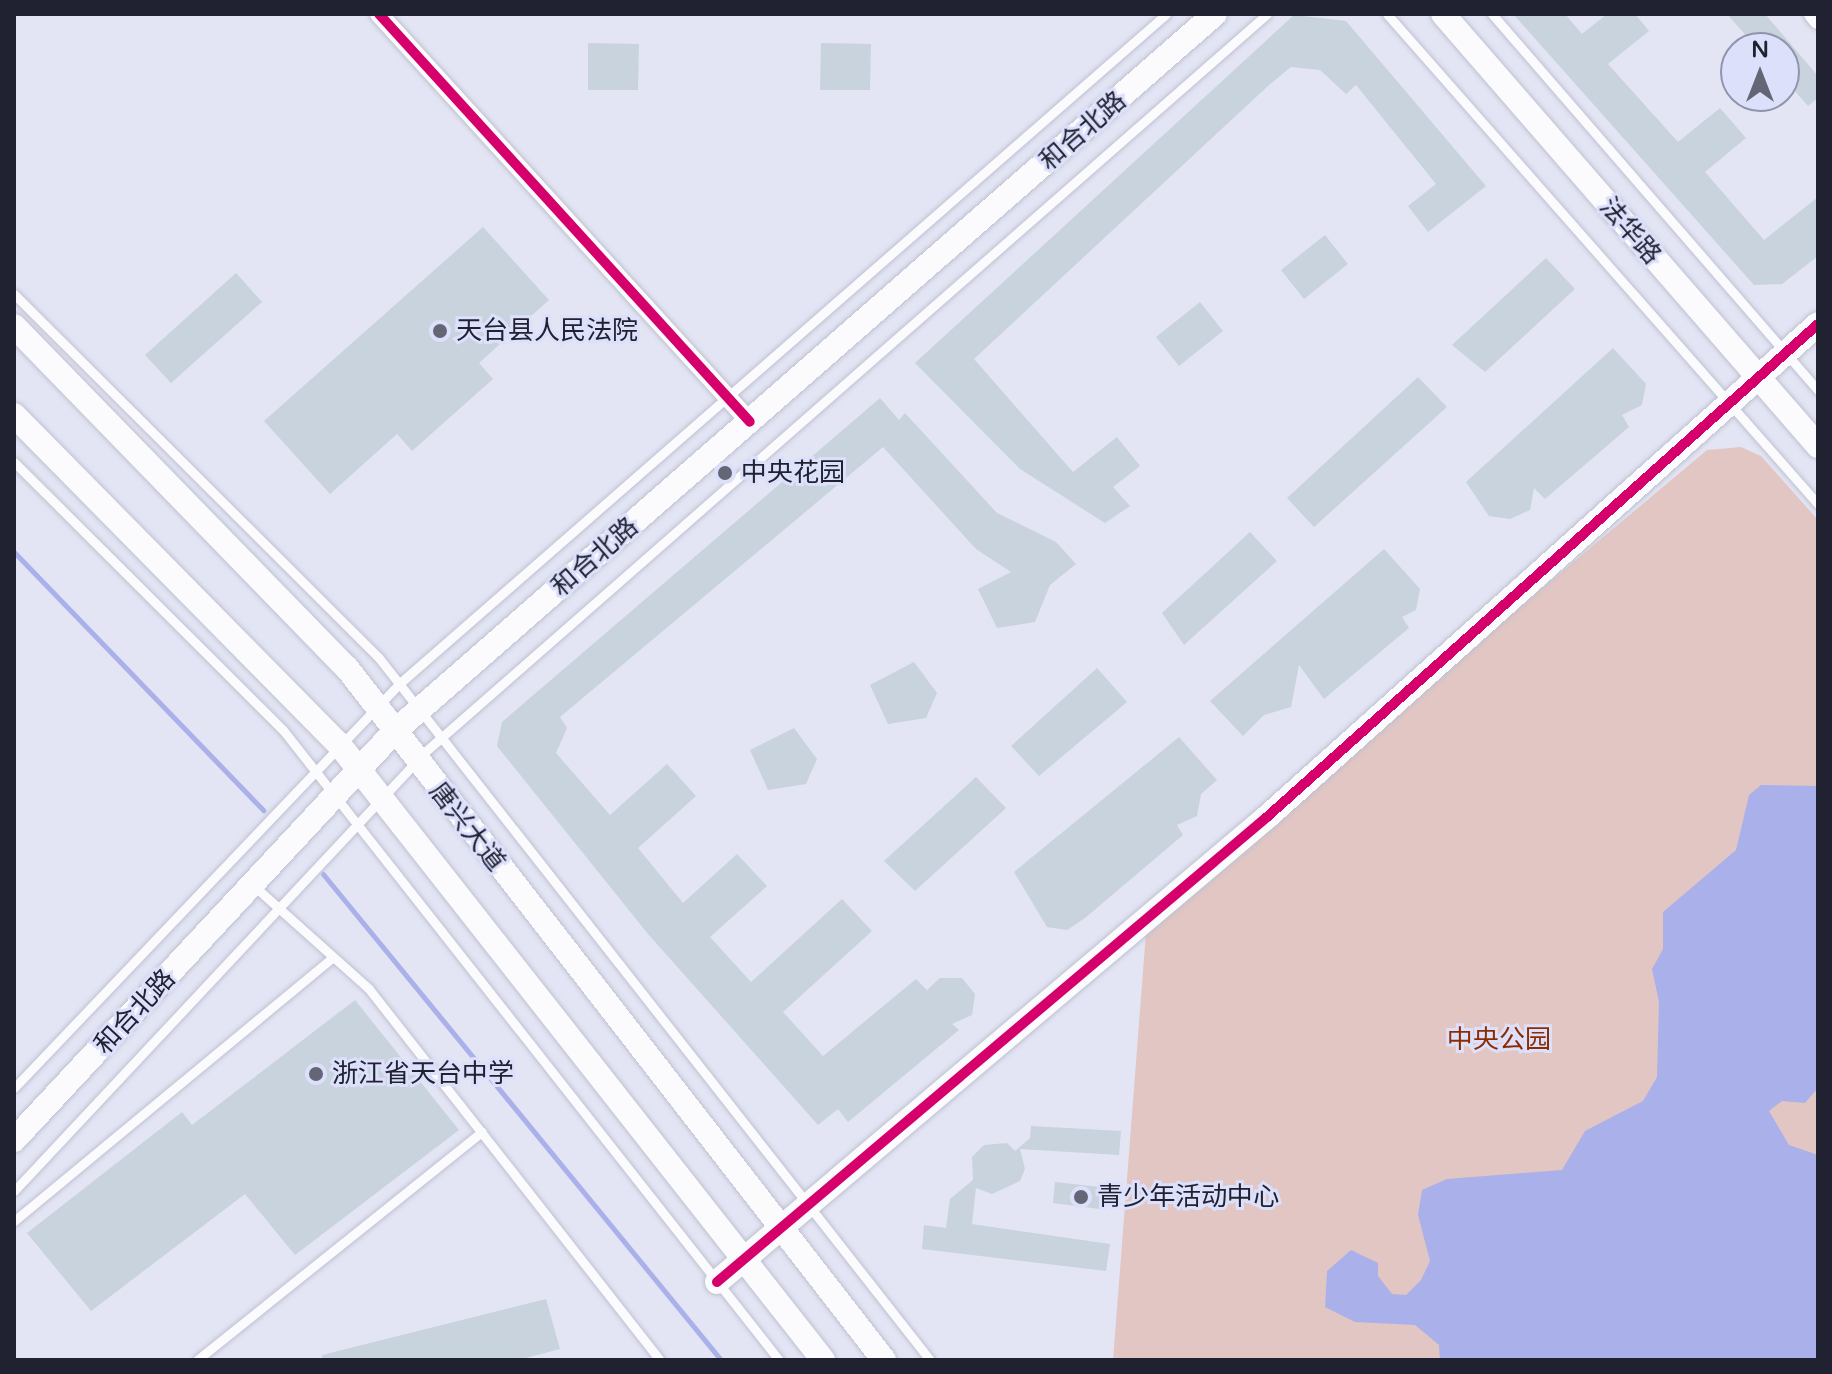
<!DOCTYPE html>
<meta charset="utf-8">
<style>
body{margin:0}
#map{position:relative;width:1832px;height:1374px;overflow:hidden;background:#e3e5f4;font-family:"Varela Round","Noto Sans SC",sans-serif}
div>[style]{position:absolute}
[style*='--x']{left:calc(var(--x)*1px);top:calc(var(--y)*1px);width:calc(var(--w)*1px);rotate:calc(var(--a)*1deg)}
.green>*{inset:0;background:#e2c6c3}
.water>*{inset:0;background:#aab0e9}
.stream>*{height:5px;margin:-2.5px;padding:0 2.5px;transform-origin:2.5px;border-radius:2.5px;background:#aab0e9}
.building>*{inset:0;background:#c8d3dd}
.roads{filter:drop-shadow(0 0 2px #bfc1d0) drop-shadow(0 0 2px #bfc1d0)}
.lane>*{height:9px;margin:-4.5px;padding:0 4.5px;transform-origin:4.5px;border-radius:4.5px;background:#fbfbfd}
.street>*{height:18px;margin:-9px;padding:0 9px;transform-origin:9px;border-radius:9px;background:#fbfbfd}
.secondary>*{height:24px;margin:-12px;padding:0 12px;transform-origin:12px;border-radius:12px;background:#fbfbfd}
.cycleway>*{height:10px;margin:-5px;padding:0 5px;transform-origin:5px;border-radius:5px;background:#d6006c}
.dots>*{width:22px;height:22px;translate:-50% -50%;box-sizing:border-box;border:4px solid #dce0fb;border-radius:50%}
span{translate:-50% -50%;white-space:nowrap;text-align:center;line-height:1.15;-webkit-text-stroke:6px #dce0fb;paint-order:stroke}
.street-label{font-size:26px;color:#202232}
.poi-label{font-size:26px;color:#202232}
.left{translate:0 -50%;text-align:left}
.park-label{font-size:26px;color:#8d2c02}
.frame{position:absolute;inset:0;border:16px solid #202232;pointer-events:none}
.north{position:absolute;left:1720px;top:32px;width:80px;height:80px;box-sizing:border-box;background:#dce0fb;border:2px solid #9194ab;border-radius:50%;rotate:0deg;font-size:22px;font-weight:700;line-height:32px;text-align:center;color:#202232}
.north::after{content:'';display:block;margin:auto;width:28px;height:36px;background:#646676;clip-path:polygon(50% 0,100% 100%,50% 72%,0 100%)}
</style>
<div id="map">
<div class="green">
<i style="clip-path:polygon(1741px 447px,1761px 456px,1818px 520px,1818px 1360px,1113px 1360px,1147px 920px,1707px 450px)"></i>
</div>
<div class="water">
<i style="clip-path:polygon(1761px 785px,1818px 786px,1818px 1088px,1805px 1103px,1782px 1101px,1769px 1111px,1789px 1145px,1818px 1155px,1818px 1360px,1440px 1360px,1439px 1345px,1415px 1325px,1355px 1322px,1325px 1307px,1327px 1271px,1351px 1250px,1378px 1263px,1378px 1276px,1392px 1294px,1406px 1295px,1421px 1280px,1430px 1261px,1418px 1215px,1422px 1190px,1447px 1179px,1562px 1170px,1585px 1131px,1643px 1101px,1657px 1077px,1659px 1002px,1652px 969px,1663px 949px,1663px 912px,1736px 850px,1749px 795px)"></i>
</div>
<div class="stream">
<i style="--x:14;--y:552;--w:359;--a:46"></i>
<i style="--x:323;--y:874;--w:628;--a:50.68"></i>
</div>
<div class="building">
<i style="clip-path:polygon(1513px 14px,1565px 14px,1582px 34px,1607px 14px,1635px 14px,1649px 31px,1608px 64px,1678px 142px,1720px 108px,1746px 138px,1705px 172px,1764px 240px,1818px 197px,1818px 256px,1782px 284px,1754px 285px)"></i>
<i style="clip-path:polygon(1727px 14px,1765px 14px,1818px 76px,1818px 98px,1808px 106px,1793px 89px,1784px 96px,1784px 48px,1757px 48px)"></i>
<i style="clip-path:polygon(1294px 15px,1346px 21px,1486px 186px,1428px 232px,1408px 206px,1436px 184px,1356px 85px,1346px 94px,1320px 70px,1291px 67px,1269px 85px,974px 359px,1073px 472px,1117px 437px,1140px 466px,1113px 487px,1130px 506px,1105px 523px,1020px 469px,915px 363px)"></i>
<i style="clip-path:polygon(588px 43px,639px 44px,638px 90px,588px 90px)"></i>
<i style="clip-path:polygon(821px 43px,871px 44px,870px 90px,820px 90px)"></i>
<i style="clip-path:polygon(483px 227px,549px 300px,479px 363px,493px 379px,412px 451px,397px 434px,330px 494px,264px 421px)"></i>
<i style="clip-path:polygon(1325px 235px,1348px 264px,1304px 299px,1281px 270px)"></i>
<i style="clip-path:polygon(1546px 258px,1575px 289px,1485px 372px,1452px 345px)"></i>
<i style="clip-path:polygon(236px 273px,262px 302px,171px 383px,145px 355px)"></i>
<i style="clip-path:polygon(1200px 302px,1223px 331px,1179px 366px,1156px 337px)"></i>
<i style="clip-path:polygon(1613px 348px,1646px 384px,1642px 405px,1622px 415px,1629px 427px,1545px 499px,1534px 488px,1530px 510px,1510px 519px,1489px 516px,1466px 482px)"></i>
<i style="clip-path:polygon(1418px 377px,1447px 407px,1314px 527px,1287px 498px)"></i>
<i style="clip-path:polygon(880px 398px,899px 420px,905px 413px,997px 513px,1056px 542px,1076px 564px,1050px 585px,1035px 622px,997px 628px,978px 589px,1011px 572px,976px 549px,883px 447px,560px 717px,567px 728px,556px 753px,610px 815px,667px 764px,696px 796px,638px 848px,683px 903px,737px 854px,767px 886px,710px 937px,751px 982px,842px 899px,872px 931px,783px 1012px,823px 1056px,916px 979px,927px 990px,940px 978px,962px 978px,975px 994px,972px 1015px,952px 1024px,959px 1030px,848px 1122px,838px 1109px,818px 1125px,648px 934px,497px 746px,502px 722px)"></i>
<i style="clip-path:polygon(1250px 532px,1277px 561px,1184px 645px,1162px 613px)"></i>
<i style="clip-path:polygon(1384px 549px,1420px 589px,1416px 610px,1402px 617px,1409px 628px,1324px 699px,1299px 665px,1291px 707px,1264px 715px,1243px 736px,1210px 701px)"></i>
<i style="clip-path:polygon(914px 662px,937px 693px,926px 718px,888px 724px,870px 685px)"></i>
<i style="clip-path:polygon(1097px 668px,1127px 702px,1039px 776px,1011px 746px)"></i>
<i style="clip-path:polygon(794px 728px,817px 759px,806px 784px,768px 790px,750px 750px)"></i>
<i style="clip-path:polygon(1179px 737px,1217px 780px,1201px 794px,1197px 816px,1177px 825px,1183px 835px,1085px 918px,1067px 930px,1047px 927px,1014px 872px)"></i>
<i style="clip-path:polygon(976px 777px,1006px 808px,915px 891px,884px 861px)"></i>
<i style="clip-path:polygon(355px 1000px,459px 1130px,295px 1255px,245px 1194px,91px 1311px,27px 1233px,182px 1112px,192px 1125px)"></i>
<i style="clip-path:polygon(1031px 1126px,1121px 1131px,1119px 1155px,1020px 1149px,1025px 1169px,1020px 1181px,992px 1194px,976px 1188px,972px 1224px,1110px 1244px,1106px 1271px,922px 1249px,924px 1225px,946px 1228px,950px 1199px,973px 1180px,972px 1157px,984px 1145px,1007px 1143px,1015px 1151px,1030px 1138px)"></i>
<i style="clip-path:polygon(1055px 1182px,1109px 1188px,1107px 1210px,1053px 1203px)"></i>
<i style="clip-path:polygon(546px 1299px,560px 1349px,518px 1360px,323px 1360px,322px 1355px)"></i>
</div>
<div class="roads">
<div class="lane">
<i style="--x:1387;--y:14;--w:653;--a:48.67"></i>
<i style="--x:1492;--y:14;--w:498;--a:49.1"></i>
<i style="--x:14;--y:294;--w:515;--a:44.92"></i>
<i style="--x:379;--y:658;--w:892;--a:51.87"></i>
<i style="--x:14;--y:462;--w:380;--a:44.9"></i>
<i style="--x:283;--y:730;--w:802;--a:51.79"></i>
<i style="--x:254;--y:886;--w:154;--a:41.8"></i>
<i style="--x:369;--y:989;--w:472;--a:51.9"></i>
<i style="--x:14;--y:1088;--w:559;--a:-46.38"></i>
<i style="--x:400;--y:683;--w:1017;--a:-41.13"></i>
<i style="--x:14;--y:1191;--w:603;--a:-46.88"></i>
<i style="--x:426;--y:751;--w:1118;--a:-41.23"></i>
<i style="--x:14;--y:1221;--w:414;--a:-39.6"></i>
<i style="--x:197;--y:1360;--w:365;--a:-38.7"></i>
</div>
<div class="street">
<i style="--x:379;--y:14;--w:551;--a:47.72"></i>
<i style="--x:1813;--y:14;--w:8;--a:50"></i>
</div>
<div class="secondary">
<i style="--x:1443;--y:14;--w:572;--a:49.04"></i>
<i style="--x:14;--y:326;--w:477;--a:45.8"></i>
<i style="--x:347;--y:668;--w:876;--a:52.19"></i>
<i style="--x:14;--y:415;--w:461;--a:45.4"></i>
<i style="--x:338;--y:743;--w:785;--a:51.83"></i>
<i style="--x:14;--y:1140;--w:559;--a:-47.03"></i>
<i style="--x:395;--y:731;--w:1089;--a:-41.17"></i>
<i style="--x:717;--y:1282;--w:720;--a:-40.21"></i>
<i style="--x:1267;--y:817;--w:739;--a:-41.82"></i>
</div>
</div>
<div class="cycleway">
<i style="--x:379;--y:14;--w:551;--a:47.72"></i>
<i style="--x:717;--y:1282;--w:720;--a:-40.21"></i>
<i style="--x:1267;--y:817;--w:739;--a:-41.82"></i>
</div>
<div class="dots">
<i style="left:440px;top:331px;background:#646676"></i>
<i style="left:725px;top:473px;background:#646676"></i>
<i style="left:316px;top:1074px;background:#646676"></i>
<i style="left:1081px;top:1197px;background:#646676"></i>
</div>
<div class="street-label">
<span style="left:1083px;top:131px;rotate:-41deg">和合北路</span>
<span style="left:1630px;top:231px;rotate:49deg">法华路</span>
<span style="left:595px;top:557px;rotate:-41deg">和合北路</span>
<span style="left:467px;top:827px;rotate:52deg">唐兴大道</span>
<span style="left:135px;top:1012px;rotate:-47deg">和合北路</span>
</div>
<div class="poi-label">
<span class="left" style="left:456px;top:331px">天台县人民法院</span>
<span class="left" style="left:741px;top:473px">中央花园</span>
<span class="left" style="left:332px;top:1074px">浙江省天台中学</span>
<span class="left" style="left:1097px;top:1197px">青少年活动中心</span>
</div>
<div class="park-label">
<span style="left:1499px;top:1040px">中央公园</span>
</div>
<div class="frame"></div>
<div class="north">N</div>
</div>
